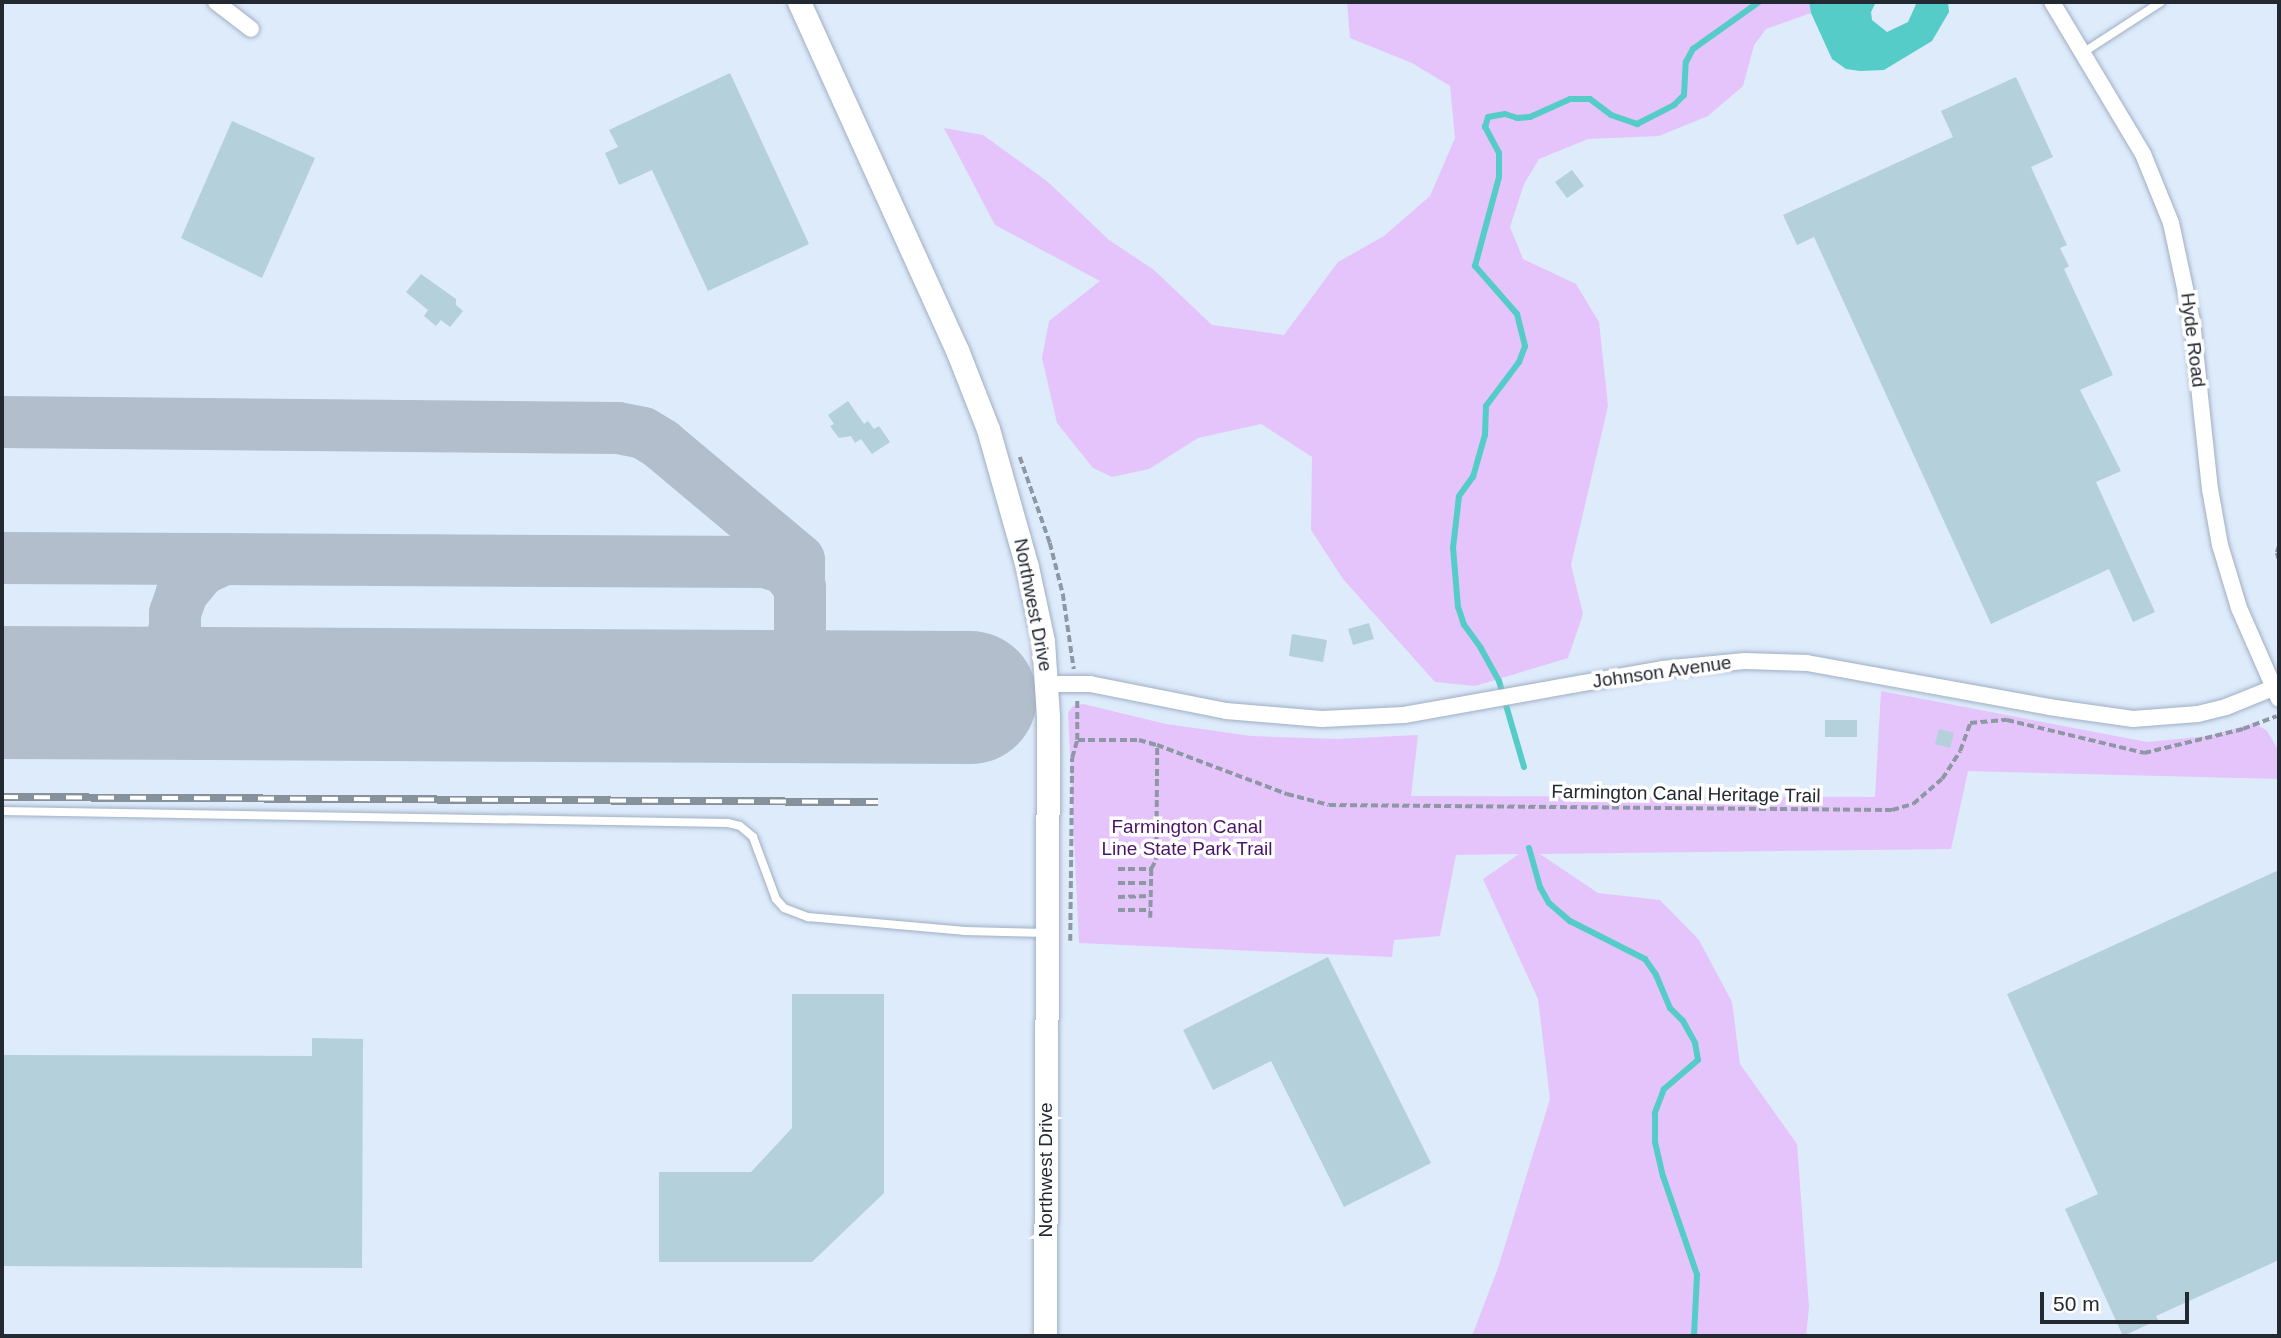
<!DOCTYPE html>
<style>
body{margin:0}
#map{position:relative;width:2281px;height:1338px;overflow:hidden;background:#ddebfb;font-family:Arial,sans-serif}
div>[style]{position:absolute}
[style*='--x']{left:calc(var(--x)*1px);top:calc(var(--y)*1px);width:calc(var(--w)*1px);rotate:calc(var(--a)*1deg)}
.green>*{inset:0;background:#e5c4fc}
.water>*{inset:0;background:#55ccc8}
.stream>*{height:6px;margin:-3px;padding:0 3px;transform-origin:3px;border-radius:3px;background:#55ccc8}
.taxiway>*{height:52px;margin:-26px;padding:0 26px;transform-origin:26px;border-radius:26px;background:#b2becc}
.runway>*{height:133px;margin:-66.5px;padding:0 66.5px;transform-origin:66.5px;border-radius:66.5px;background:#b2becc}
.building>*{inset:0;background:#b4d0da}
.path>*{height:3.5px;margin-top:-1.75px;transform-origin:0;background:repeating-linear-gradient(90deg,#8e98a5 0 7px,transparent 0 10.5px)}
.roads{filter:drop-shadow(0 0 2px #9fafc2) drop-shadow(0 0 2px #9fafc2)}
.lane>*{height:8px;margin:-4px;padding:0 4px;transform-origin:4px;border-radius:4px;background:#fff}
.street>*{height:16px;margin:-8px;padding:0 8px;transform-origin:8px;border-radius:8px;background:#fff}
.secondary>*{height:23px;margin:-11.5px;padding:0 11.5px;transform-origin:11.5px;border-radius:11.5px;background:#fff}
.rail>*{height:8px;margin-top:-4px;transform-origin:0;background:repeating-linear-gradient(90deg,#fff 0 16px,#86919c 0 32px);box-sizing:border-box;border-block:2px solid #86919c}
span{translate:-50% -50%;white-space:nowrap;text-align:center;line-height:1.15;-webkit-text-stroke:7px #fff;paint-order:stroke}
.street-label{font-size:19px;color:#232930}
.park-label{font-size:19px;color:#4b1566}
.frame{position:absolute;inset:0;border:4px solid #232930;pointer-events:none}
.scale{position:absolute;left:2040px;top:1292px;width:149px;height:32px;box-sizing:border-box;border:4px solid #232930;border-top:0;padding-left:9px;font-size:21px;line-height:24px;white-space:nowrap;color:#232930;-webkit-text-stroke:5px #fff;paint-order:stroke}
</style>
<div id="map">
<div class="green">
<i style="clip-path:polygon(1347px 2px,1809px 2px,1811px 13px,1766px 29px,1754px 45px,1743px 86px,1708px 116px,1659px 136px,1588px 139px,1539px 159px,1524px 184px,1510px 227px,1523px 259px,1576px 284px,1599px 322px,1608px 406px,1571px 565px,1583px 614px,1568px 658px,1475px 686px,1435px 682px,1343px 579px,1311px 530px,1312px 457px,1261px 424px,1198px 438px,1149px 469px,1112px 477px,1093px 468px,1057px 423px,1042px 358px,1049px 321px,1100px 281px,995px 225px,944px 128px,983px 135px,1048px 182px,1109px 240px,1154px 270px,1212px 325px,1284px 335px,1338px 262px,1384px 236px,1430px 196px,1455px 138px,1450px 86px,1412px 63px,1350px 38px)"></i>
<i style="clip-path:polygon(1881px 691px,2147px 742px,2209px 736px,2255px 723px,2267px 731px,2279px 751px,2279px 779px,1968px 771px,1951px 849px,1540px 854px,1598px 893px,1660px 900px,1699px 940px,1732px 1002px,1740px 1064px,1797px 1144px,1809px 1307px,1806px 1336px,1472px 1336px,1498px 1268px,1550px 1099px,1538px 999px,1483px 879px,1519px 854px,1456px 855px,1440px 936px,1394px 940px,1392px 957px,1079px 943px,1068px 713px,1073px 706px,1083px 704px,1166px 724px,1251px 736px,1337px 739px,1418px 735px,1411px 796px,1875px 797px)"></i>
</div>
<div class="water">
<i style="clip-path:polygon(1809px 2px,1876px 2px,1871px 12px,1872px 20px,1887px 32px,1908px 22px,1917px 2px,1948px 2px,1949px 12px,1932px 41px,1884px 70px,1860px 71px,1846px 69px,1832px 59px,1811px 13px)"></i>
</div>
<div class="stream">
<i style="--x:1524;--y:767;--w:90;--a:-106.2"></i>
<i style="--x:1499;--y:681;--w:38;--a:-119"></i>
<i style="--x:1481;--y:648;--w:29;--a:-126"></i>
<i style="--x:1464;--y:625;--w:19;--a:-108"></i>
<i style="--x:1458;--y:607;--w:59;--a:-94.8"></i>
<i style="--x:1453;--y:548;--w:52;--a:-83.4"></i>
<i style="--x:1459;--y:496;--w:24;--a:-54"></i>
<i style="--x:1473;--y:477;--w:44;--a:-74.1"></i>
<i style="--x:1485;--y:435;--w:29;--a:-88"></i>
<i style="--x:1486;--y:406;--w:55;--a:-53.1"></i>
<i style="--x:1519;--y:362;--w:17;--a:-69"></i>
<i style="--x:1525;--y:346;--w:33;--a:-104"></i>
<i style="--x:1517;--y:314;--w:64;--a:-131.2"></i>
<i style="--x:1475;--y:266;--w:92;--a:-74.9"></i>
<i style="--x:1499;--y:177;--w:24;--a:-90"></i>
<i style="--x:1499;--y:153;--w:30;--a:-118"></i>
<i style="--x:1485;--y:127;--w:10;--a:-73"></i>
<i style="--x:1488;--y:117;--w:17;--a:-10"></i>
<i style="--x:1505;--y:114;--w:13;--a:18"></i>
<i style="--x:1517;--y:118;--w:13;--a:-4"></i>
<i style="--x:1530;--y:117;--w:44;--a:-24.2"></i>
<i style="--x:1570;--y:99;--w:20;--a:0"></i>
<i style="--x:1590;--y:99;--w:26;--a:37"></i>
<i style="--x:1611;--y:115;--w:28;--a:19"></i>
<i style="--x:1637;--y:124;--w:42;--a:-27.2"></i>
<i style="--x:1674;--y:105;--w:14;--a:-45"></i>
<i style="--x:1684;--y:95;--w:33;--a:-87"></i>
<i style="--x:1686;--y:62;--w:15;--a:-62"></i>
<i style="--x:1693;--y:49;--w:81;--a:-35.5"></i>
<i style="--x:1529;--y:848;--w:41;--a:74.2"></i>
<i style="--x:1540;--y:887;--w:18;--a:61"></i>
<i style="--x:1549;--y:903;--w:28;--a:41"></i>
<i style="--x:1570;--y:921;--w:84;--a:26.9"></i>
<i style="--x:1645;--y:959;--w:19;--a:55"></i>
<i style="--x:1656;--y:975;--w:36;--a:67"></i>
<i style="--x:1670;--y:1008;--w:18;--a:45"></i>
<i style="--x:1683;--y:1021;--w:25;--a:61"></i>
<i style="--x:1695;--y:1043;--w:17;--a:80"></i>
<i style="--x:1698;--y:1060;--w:45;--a:139.5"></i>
<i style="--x:1664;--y:1089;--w:26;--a:111"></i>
<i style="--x:1655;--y:1113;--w:29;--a:90"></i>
<i style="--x:1655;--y:1142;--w:35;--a:77"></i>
<i style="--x:1663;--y:1176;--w:105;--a:71"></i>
<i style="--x:1697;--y:1275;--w:61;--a:92.8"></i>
</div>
<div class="taxiway">
<i style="--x:2;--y:422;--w:616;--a:0.56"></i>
<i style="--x:618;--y:428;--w:25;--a:11"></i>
<i style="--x:643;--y:433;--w:21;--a:31"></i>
<i style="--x:661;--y:444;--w:180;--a:40"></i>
<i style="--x:799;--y:560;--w:17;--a:90"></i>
<i style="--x:2;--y:558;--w:763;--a:0.3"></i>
<i style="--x:765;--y:562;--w:21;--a:17"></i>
<i style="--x:785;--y:568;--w:24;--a:52"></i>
<i style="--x:800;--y:587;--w:110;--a:90"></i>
<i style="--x:222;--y:560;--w:23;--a:155"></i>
<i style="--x:201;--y:570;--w:30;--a:130"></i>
<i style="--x:182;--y:593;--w:21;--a:109"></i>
<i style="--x:175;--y:613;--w:27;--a:90"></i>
<i style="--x:175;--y:640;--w:22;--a:66"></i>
<i style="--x:184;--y:660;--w:30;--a:46"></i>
<i style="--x:205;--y:682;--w:38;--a:18"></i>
<i style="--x:116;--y:693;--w:25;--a:-27"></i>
<i style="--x:138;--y:682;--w:26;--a:-39"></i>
<i style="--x:158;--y:666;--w:12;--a:-55"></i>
<i style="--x:165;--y:656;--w:27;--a:-70"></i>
</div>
<div class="runway">
<i style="--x:2;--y:692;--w:968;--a:0.3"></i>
</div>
<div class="building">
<i style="clip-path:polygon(730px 73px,809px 244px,708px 291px,652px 170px,619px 185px,605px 153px,618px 147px,609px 130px)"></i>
<i style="clip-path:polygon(2016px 77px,2053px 157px,2031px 167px,2067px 245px,2060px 248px,2069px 266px,2064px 269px,2113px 375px,2080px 390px,2121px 471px,2096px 482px,2155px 612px,2133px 622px,2109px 569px,1991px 624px,1814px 237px,1797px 245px,1783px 215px,1953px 137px,1941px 111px)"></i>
<i style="clip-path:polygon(232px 121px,315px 158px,262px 278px,181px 238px)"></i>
<i style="clip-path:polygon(1572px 170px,1584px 186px,1567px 198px,1555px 182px)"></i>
<i style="clip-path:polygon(421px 274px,456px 299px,456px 305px,463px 311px,450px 327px,441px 320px,436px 326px,424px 316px,428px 310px,406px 292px)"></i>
<i style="clip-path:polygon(848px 401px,864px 424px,868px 421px,874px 429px,879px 426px,890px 442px,872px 454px,861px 439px,855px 443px,851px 436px,839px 438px,830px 426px,834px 424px,828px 415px)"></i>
<i style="clip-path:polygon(1369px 623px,1374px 639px,1353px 645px,1348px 629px)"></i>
<i style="clip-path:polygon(1292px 634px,1327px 640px,1323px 662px,1289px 656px)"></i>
<i style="clip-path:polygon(1825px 720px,1857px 720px,1857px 737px,1825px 737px)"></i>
<i style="clip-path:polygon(1939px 729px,1954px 733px,1950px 748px,1935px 744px)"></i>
<i style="clip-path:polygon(2279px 870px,2279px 1260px,2156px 1316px,2158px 1320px,2123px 1336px,2065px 1209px,2098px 1194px,2007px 994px)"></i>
<i style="clip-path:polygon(1328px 957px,1431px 1163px,1344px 1207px,1271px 1061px,1213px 1090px,1183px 1030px)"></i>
<i style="clip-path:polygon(792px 994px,884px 994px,884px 1193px,812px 1262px,659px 1262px,659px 1172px,751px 1172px,792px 1128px)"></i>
<i style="clip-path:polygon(312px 1038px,363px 1039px,362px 1268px,2px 1266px,2px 1055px,312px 1056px)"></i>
</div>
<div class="path">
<i style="--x:1020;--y:457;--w:91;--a:70.8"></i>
<i style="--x:1050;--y:543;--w:53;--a:75.7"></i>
<i style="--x:1063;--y:594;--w:76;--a:81.7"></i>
<i style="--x:2279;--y:547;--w:6;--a:108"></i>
<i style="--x:2277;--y:553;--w:6;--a:72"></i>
<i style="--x:1078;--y:740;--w:61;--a:0"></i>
<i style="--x:1139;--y:740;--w:19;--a:16"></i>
<i style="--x:1157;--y:745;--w:139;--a:20.7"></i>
<i style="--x:1287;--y:794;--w:43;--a:14.7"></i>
<i style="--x:1329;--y:805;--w:563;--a:0.51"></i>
<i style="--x:1892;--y:810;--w:22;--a:-16"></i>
<i style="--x:1913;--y:804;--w:38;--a:-41"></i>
<i style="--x:1942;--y:779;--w:33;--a:-57"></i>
<i style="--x:1960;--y:751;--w:30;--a:-70"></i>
<i style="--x:1970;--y:723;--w:37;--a:-5"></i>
<i style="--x:2007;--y:720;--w:141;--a:13.5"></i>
<i style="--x:2144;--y:753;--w:102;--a:-13.6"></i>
<i style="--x:2243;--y:729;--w:36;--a:-21"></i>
<i style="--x:1118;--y:869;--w:33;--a:0"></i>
<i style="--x:1118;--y:883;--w:32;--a:0"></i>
<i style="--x:1118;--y:897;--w:32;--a:-2"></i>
<i style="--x:1118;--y:910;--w:32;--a:0"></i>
<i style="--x:1150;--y:918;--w:49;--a:-88.8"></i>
<i style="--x:1151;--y:869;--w:10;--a:-61"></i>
<i style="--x:1156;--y:860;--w:115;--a:-89.5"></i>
<i style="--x:1070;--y:941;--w:183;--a:-89.4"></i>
<i style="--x:1072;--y:758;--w:19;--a:-74"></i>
<i style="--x:1077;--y:740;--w:39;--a:-90"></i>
</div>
<div class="roads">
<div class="lane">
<i style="--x:2084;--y:52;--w:92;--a:-33"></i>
<i style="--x:2;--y:811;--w:726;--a:0.95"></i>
<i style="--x:728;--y:823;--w:12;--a:14"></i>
<i style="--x:740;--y:826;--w:17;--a:40"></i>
<i style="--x:753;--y:837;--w:66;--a:69.6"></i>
<i style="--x:776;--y:899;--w:12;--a:48"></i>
<i style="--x:784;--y:908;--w:26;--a:21"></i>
<i style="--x:808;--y:917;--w:158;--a:5.1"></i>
<i style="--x:965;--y:931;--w:80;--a:1.4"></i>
</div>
<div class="street">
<i style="--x:216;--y:2;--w:44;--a:37.6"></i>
<i style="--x:2052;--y:2;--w:177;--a:59.1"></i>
<i style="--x:2143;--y:154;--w:74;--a:67.9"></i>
<i style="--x:2171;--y:223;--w:100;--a:77.9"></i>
<i style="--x:2192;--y:321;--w:169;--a:83.9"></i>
<i style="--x:2210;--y:489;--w:57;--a:79.9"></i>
<i style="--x:2220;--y:545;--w:66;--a:73.2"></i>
<i style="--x:2239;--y:608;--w:99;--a:66.3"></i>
<i style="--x:1048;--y:684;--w:42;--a:0"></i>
<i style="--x:1090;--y:684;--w:139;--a:11.2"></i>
<i style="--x:1226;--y:711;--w:96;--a:4.8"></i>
<i style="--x:1322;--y:719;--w:82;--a:-2.8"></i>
<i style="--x:1404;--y:715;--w:262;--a:-10.1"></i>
<i style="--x:1662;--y:669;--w:83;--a:-5.5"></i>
<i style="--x:1745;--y:661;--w:62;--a:1.8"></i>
<i style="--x:1807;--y:663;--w:246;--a:10.3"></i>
<i style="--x:2049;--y:707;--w:85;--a:8.1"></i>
<i style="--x:2133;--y:719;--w:65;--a:-4.4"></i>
<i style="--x:2198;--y:714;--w:29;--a:-14"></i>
<i style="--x:2226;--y:707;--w:51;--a:-22"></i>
</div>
<div class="secondary">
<i style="--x:799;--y:2;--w:382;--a:65.6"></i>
<i style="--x:957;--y:350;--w:85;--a:68.6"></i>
<i style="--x:988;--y:429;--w:143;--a:74.2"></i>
<i style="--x:1027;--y:567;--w:76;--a:77.8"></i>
<i style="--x:1043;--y:641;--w:76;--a:86.2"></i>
<i style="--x:1048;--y:717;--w:619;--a:90.28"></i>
</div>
</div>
<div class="rail">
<i style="--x:2;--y:797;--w:876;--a:0.33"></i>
</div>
<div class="street-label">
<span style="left:2193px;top:340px;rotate:83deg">Hyde Road</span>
<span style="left:1033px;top:605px;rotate:79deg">Northwest Drive</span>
<span style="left:1662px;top:672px;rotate:-8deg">Johnson Avenue</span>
<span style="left:1686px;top:794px;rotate:1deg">Farmington Canal Heritage Trail</span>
<span style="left:1046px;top:1170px;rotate:-90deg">Northwest Drive</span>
</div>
<div class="park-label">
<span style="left:1187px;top:838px">Farmington Canal<br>Line State Park Trail</span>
</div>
<div class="frame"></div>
<div class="scale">50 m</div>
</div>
